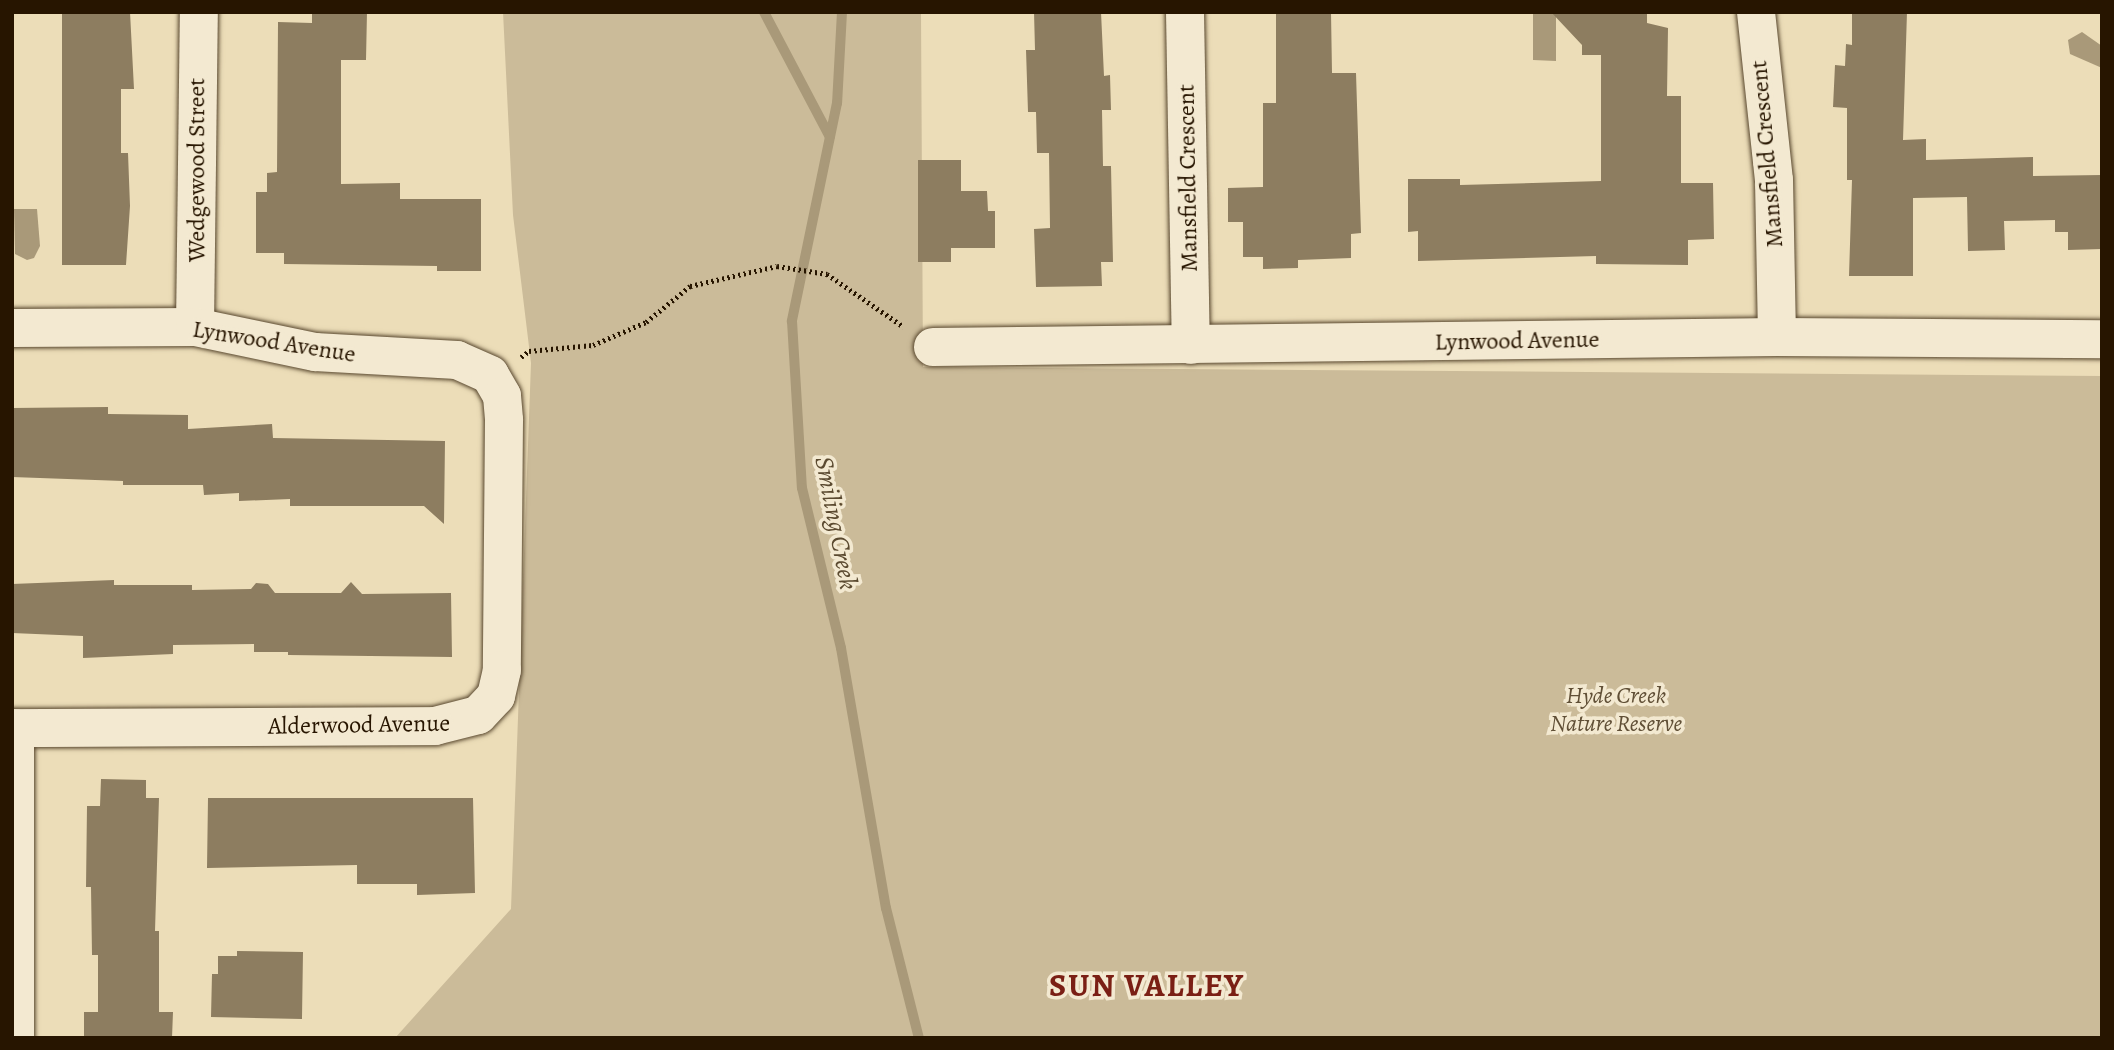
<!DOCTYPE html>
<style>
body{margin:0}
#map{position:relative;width:2114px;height:1050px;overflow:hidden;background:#ecddb8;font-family:Alegreya,serif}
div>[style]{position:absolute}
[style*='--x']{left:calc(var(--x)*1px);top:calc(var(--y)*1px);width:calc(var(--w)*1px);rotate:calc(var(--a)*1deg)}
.green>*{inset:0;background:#cbbb99}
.water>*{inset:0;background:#a99979}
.stream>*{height:10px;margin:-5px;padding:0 5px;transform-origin:5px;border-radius:5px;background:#a99979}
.building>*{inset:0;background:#8d7d60}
.path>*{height:4.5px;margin-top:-2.25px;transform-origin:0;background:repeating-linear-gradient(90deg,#271500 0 2px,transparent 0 5.5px)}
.roads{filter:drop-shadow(0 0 2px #58472e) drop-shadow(0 0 2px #58472e)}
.minor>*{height:38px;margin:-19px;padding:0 19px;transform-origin:19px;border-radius:19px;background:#f3e9d1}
span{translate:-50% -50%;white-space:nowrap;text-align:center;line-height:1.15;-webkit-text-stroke:7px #f3e9d1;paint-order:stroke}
.street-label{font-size:24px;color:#271500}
.park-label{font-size:24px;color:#604f36;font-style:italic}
.water-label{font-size:26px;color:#5b4a30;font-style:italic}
.district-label{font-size:32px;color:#7a1f14;font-weight:700;letter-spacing:2px}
.frame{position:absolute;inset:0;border:14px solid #271500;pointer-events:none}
</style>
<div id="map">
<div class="green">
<i style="clip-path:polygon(503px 12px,921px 12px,923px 367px,2102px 376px,2102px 1038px,395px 1038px,511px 909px,531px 363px,513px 215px)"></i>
</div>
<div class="water">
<i style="clip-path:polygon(1533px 12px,1556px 12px,1556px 61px,1533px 60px)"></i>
<i style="clip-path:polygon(2082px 32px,2102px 46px,2102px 68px,2070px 54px,2068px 40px)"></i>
<i style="clip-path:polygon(14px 209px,37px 209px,40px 246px,34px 258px,27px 260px,15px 254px)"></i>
</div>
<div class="stream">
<i style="--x:764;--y:12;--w:141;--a:62.2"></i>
<i style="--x:842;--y:12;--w:91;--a:93.1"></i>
<i style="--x:837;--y:103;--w:223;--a:101.7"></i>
<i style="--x:792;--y:321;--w:167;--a:86.6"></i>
<i style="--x:802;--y:488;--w:165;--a:76.3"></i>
<i style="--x:841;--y:648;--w:264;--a:80.2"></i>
<i style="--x:886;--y:908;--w:134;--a:75.8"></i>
</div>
<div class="building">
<i style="clip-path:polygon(62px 12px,130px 12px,134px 89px,121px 89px,121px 153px,128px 153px,130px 206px,126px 265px,62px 265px)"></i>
<i style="clip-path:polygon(312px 12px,367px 12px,366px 60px,341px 60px,341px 184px,400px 183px,400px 199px,481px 199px,481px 271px,437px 271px,437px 266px,284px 264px,284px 253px,256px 253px,256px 192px,267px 192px,267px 173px,277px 172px,278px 22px,312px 23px)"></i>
<i style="clip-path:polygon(1034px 12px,1101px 12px,1104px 76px,1110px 75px,1111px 110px,1102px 110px,1103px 166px,1111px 166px,1113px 262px,1101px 262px,1102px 286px,1036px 287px,1034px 229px,1050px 228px,1049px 153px,1037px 153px,1036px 112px,1028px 112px,1026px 50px,1035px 50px)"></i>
<i style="clip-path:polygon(1276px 12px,1331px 12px,1332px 73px,1356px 73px,1361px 233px,1351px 234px,1351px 258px,1298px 260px,1298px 268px,1263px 269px,1263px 257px,1243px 257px,1243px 222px,1228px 222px,1228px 188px,1263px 187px,1263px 103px,1276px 103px)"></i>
<i style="clip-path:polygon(1551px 12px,1647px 12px,1647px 23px,1668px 28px,1667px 96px,1681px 96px,1681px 183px,1713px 183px,1714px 239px,1688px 240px,1688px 265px,1596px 264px,1596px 256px,1418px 261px,1418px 231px,1408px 232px,1408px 179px,1460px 179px,1460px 185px,1601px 181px,1601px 55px,1582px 55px,1582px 45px)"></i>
<i style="clip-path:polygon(1852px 12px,1907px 12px,1903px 140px,1926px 139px,1926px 160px,2033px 157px,2033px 176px,2102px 175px,2102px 249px,2068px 250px,2068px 232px,2055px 232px,2055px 220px,2004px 221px,2005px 250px,1968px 251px,1967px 197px,1913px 198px,1913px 276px,1849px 276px,1852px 180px,1847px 180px,1847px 108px,1833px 107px,1835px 65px,1845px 66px,1846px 44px,1852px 45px)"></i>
<i style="clip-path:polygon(918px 160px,961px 160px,961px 191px,987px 191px,988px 211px,995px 211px,995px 248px,951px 248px,951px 262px,918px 262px)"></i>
<i style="clip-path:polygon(108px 407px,108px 414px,188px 415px,188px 429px,272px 424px,273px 438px,445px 441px,444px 524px,424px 506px,290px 506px,290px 499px,239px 501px,239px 493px,204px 495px,203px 485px,123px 485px,123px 481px,12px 477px,12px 408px)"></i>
<i style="clip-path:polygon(114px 580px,114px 585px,192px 585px,192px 590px,251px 589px,256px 583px,268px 584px,275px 593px,341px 593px,351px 582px,362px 594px,451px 593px,452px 657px,288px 655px,288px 652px,254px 652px,254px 644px,173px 645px,173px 654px,83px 658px,83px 636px,12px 633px,12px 584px)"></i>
<i style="clip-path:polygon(101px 779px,146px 780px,146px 798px,159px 798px,155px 931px,159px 931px,159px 1012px,173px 1012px,172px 1038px,84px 1038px,84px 1012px,98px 1012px,98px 955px,92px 955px,91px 887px,86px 887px,87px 806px,100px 806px)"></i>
<i style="clip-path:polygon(208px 798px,473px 798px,475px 893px,417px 895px,417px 884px,357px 884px,357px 865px,207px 868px)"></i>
<i style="clip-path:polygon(237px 951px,303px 952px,302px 1019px,211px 1017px,212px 974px,218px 974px,218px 956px,237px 956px)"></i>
</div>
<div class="path">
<i style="--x:521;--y:357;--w:10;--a:-37"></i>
<i style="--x:529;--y:351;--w:64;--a:-5.4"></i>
<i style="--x:593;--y:345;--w:58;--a:-23.5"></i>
<i style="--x:646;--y:322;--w:57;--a:-39.3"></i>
<i style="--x:690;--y:286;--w:89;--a:-12.9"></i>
<i style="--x:777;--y:266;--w:51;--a:9.1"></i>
<i style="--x:827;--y:274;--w:93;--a:34.5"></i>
</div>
<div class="roads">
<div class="minor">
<i style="--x:1185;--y:12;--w:333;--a:89"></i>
<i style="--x:1756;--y:12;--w:169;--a:83.9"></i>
<i style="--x:1774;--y:180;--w:157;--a:88.9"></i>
<i style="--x:195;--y:327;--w:315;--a:-89.3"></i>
<i style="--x:12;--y:328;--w:183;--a:-0.3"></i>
<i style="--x:195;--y:327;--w:123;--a:11.8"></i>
<i style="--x:315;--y:352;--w:142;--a:3.2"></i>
<i style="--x:457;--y:360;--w:36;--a:24"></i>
<i style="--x:490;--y:375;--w:24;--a:60"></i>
<i style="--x:502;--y:396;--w:24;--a:85"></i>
<i style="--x:504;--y:420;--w:250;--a:90.5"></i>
<i style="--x:502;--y:670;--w:27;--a:103"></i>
<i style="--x:496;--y:696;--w:26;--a:133"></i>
<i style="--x:478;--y:715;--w:44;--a:165.7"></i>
<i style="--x:435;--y:726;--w:423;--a:179.7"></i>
<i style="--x:933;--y:347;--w:844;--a:-0.68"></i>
<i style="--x:1777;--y:337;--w:325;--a:0.4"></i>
<i style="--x:15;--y:1038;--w:310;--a:-90"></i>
</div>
</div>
<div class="street-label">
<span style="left:1767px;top:154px;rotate:-95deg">Mansfield Crescent</span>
<span style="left:197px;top:170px;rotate:-90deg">Wedgewood Street</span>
<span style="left:1188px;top:178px;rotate:-91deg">Mansfield Crescent</span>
<span style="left:1517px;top:341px;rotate:-1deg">Lynwood Avenue</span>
<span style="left:274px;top:342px;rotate:9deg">Lynwood Avenue</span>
<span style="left:359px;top:725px;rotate:-1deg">Alderwood Avenue</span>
</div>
<div class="park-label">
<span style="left:1616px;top:710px">Hyde Creek<br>Nature Reserve</span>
</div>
<div class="water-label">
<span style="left:836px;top:523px;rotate:79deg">Smiling Creek</span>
</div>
<div class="district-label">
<span style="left:1147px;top:985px">SUN VALLEY</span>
</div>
<div class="frame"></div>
</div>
